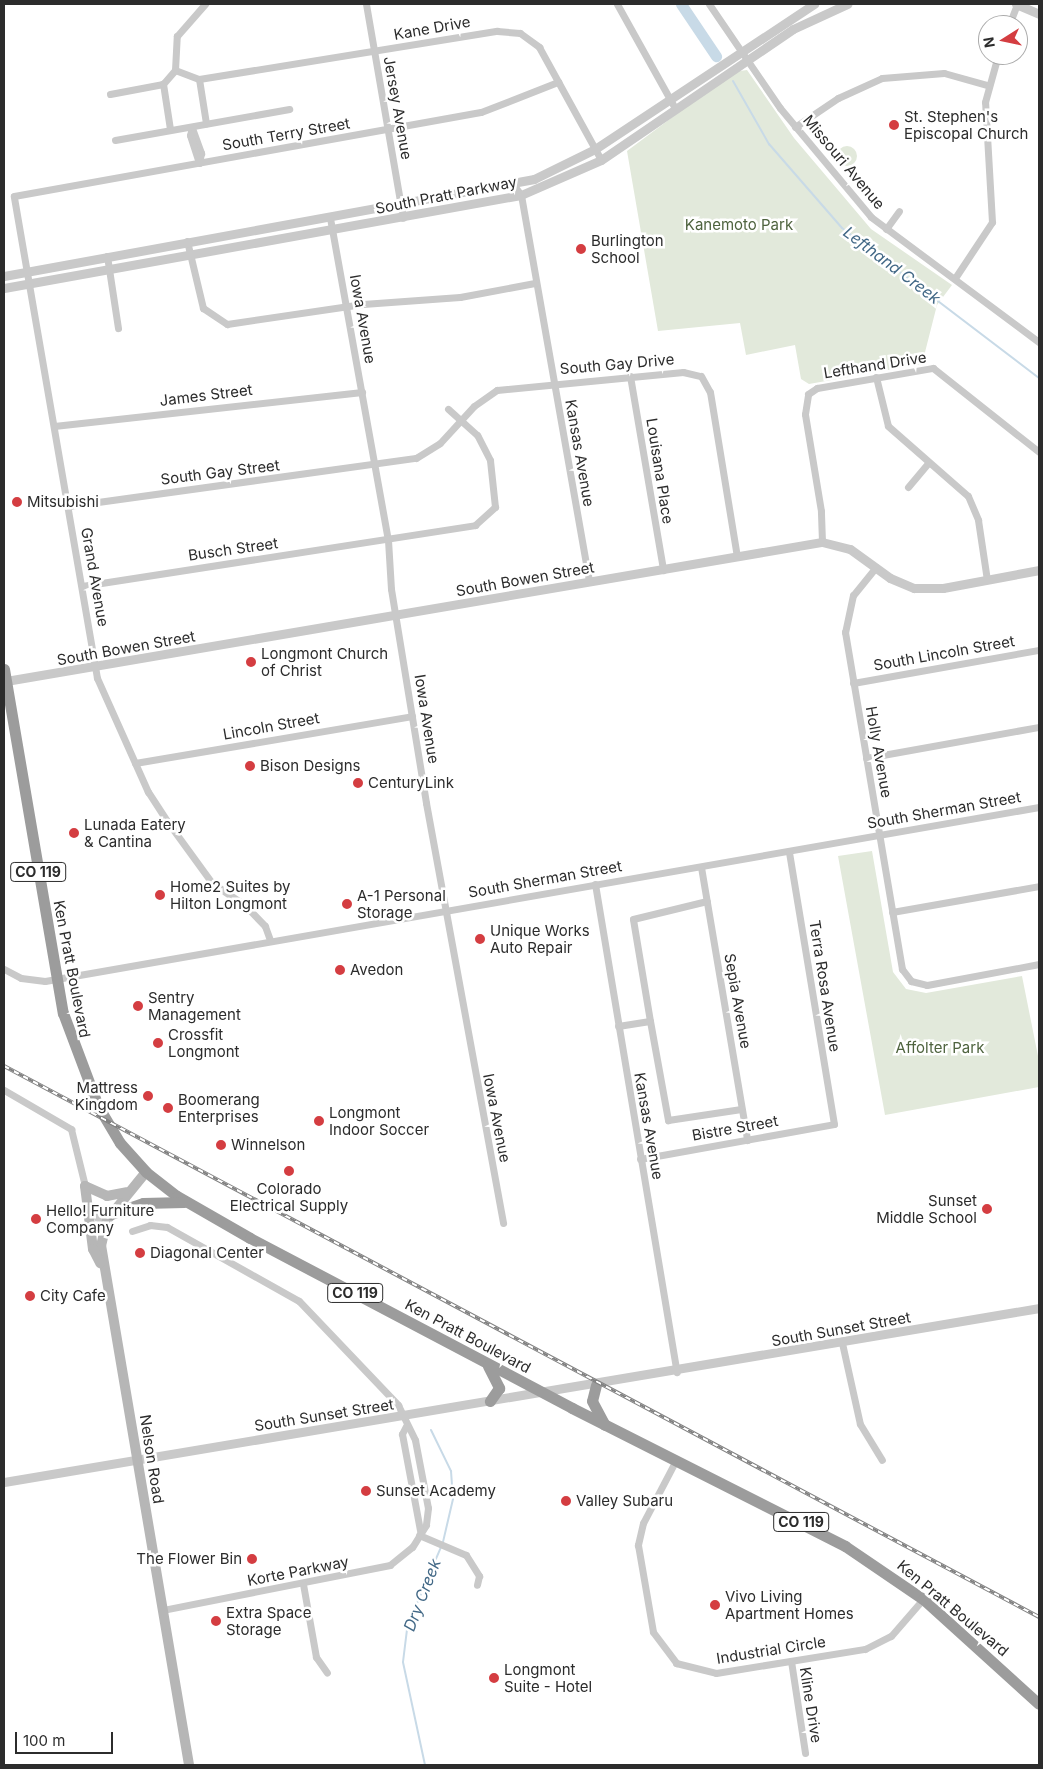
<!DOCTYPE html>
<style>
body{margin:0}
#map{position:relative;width:1043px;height:1769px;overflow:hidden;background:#fff;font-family:Inter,sans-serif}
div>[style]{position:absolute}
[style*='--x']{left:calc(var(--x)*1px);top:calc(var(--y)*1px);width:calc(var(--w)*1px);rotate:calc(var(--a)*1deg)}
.green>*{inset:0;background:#e2e9db}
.round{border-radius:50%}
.stream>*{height:2px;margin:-1px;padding:0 1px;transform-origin:1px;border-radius:1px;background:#c8dae7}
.river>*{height:11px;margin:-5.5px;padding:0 5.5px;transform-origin:5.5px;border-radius:5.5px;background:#c8dae7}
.minor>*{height:7px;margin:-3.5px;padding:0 3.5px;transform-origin:3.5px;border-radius:3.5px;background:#c9c9c9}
.tertiary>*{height:9px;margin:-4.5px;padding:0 4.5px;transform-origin:4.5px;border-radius:4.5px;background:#c9c9c9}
.secondary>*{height:10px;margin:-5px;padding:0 5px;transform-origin:5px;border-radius:5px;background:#b6b6b6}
.trunk>*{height:11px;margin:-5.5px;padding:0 5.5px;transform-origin:5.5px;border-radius:5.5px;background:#9c9c9c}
.rail>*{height:4px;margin-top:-2px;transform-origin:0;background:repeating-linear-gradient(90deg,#fff 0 5.5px,#818181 0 11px);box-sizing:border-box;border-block:1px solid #818181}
.dots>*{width:14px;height:14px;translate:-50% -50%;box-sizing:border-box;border:2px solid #fff;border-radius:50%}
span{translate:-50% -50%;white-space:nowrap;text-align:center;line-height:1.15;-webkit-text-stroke:5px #fff;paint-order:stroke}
.shield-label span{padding:1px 4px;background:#fff;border:1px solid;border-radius:4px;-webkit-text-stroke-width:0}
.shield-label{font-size:14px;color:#2c2c2c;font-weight:700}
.street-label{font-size:15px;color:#2c2c2c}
.poi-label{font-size:15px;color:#2c2c2c}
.left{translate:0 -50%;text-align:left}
.right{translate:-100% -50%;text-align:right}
.park-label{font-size:15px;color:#4e633e}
.water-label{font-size:16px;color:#426886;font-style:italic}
.frame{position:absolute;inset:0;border:5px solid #2c2c2c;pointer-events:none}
.north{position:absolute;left:978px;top:15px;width:50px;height:50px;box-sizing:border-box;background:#fff;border:1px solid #ababab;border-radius:50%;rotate:260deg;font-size:14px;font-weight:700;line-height:20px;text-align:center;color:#2c2c2c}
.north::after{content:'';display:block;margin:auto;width:18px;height:22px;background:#d43d41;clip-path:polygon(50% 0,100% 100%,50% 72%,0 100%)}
.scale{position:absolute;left:15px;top:1732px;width:98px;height:22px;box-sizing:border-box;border:2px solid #2c2c2c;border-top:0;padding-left:6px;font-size:15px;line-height:18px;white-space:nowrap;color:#2c2c2c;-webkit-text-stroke:4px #fff;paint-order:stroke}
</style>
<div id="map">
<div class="green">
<i style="clip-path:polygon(747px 70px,794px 138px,871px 229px,952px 285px,937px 305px,922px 364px,809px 384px,801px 379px,795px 345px,746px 355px,740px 323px,658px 331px,627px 151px,733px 72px)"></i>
<i class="round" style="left:837px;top:146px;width:20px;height:20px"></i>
<i style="clip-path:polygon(872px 851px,893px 972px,906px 989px,926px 993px,1022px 976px,1039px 1061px,1039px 1087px,885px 1115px,838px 856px)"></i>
</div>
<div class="stream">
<i style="--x:733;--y:81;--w:73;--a:60.3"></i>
<i style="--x:769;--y:144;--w:111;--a:49"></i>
<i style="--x:842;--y:228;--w:248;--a:37.3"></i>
<i style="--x:431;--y:1430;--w:46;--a:64"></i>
<i style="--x:451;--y:1471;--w:28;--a:86"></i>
<i style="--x:453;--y:1499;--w:44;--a:103.1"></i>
<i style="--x:425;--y:1765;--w:105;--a:-102.1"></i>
<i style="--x:403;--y:1662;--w:38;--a:-83"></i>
<i style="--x:408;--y:1624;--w:84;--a:-66.8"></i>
</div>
<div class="river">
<i style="--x:681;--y:4;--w:63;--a:56.1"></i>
</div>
<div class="minor">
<i style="--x:366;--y:4;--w:217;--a:80.2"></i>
<i style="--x:617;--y:4;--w:119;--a:60.9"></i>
<i style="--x:709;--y:4;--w:126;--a:55.7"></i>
<i style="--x:780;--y:108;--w:142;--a:50.1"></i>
<i style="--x:871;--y:217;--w:209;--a:36.7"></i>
<i style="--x:1009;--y:25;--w:22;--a:-69"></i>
<i style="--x:175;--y:70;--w:26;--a:21"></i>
<i style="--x:199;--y:79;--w:45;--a:81"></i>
<i style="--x:199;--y:79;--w:302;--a:-9.2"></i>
<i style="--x:497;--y:31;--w:23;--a:5"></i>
<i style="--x:520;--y:33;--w:24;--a:36"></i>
<i style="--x:539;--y:47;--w:129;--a:61.2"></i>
<i style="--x:110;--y:94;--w:54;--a:-10.7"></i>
<i style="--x:795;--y:127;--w:52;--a:-34"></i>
<i style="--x:838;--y:98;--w:48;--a:-24.4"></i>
<i style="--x:882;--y:78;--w:62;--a:-4.6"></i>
<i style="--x:944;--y:73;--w:45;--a:15.6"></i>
<i style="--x:192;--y:128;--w:27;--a:70"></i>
<i style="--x:201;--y:153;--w:10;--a:101"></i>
<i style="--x:199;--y:163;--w:29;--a:-108"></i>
<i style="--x:190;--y:135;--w:7;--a:-74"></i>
<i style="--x:170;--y:129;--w:46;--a:-98.8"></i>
<i style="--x:163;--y:84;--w:18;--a:-49"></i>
<i style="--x:175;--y:70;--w:34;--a:-87"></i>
<i style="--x:177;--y:36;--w:43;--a:-48.8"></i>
<i style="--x:115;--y:140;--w:177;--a:-10.1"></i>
<i style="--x:513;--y:184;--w:14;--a:54"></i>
<i style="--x:521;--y:195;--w:393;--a:80"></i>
<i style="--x:330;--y:218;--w:327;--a:79.8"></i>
<i style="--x:388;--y:540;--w:49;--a:86.5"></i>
<i style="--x:391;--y:589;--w:217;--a:80.7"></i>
<i style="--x:426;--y:803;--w:427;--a:79.6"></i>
<i style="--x:886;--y:229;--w:22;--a:-54"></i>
<i style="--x:187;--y:241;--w:69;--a:76.6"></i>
<i style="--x:203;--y:308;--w:29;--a:34"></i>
<i style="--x:227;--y:324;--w:137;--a:-8.4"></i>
<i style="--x:363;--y:304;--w:97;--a:-4.1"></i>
<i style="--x:460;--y:297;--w:76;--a:-10.6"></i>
<i style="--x:107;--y:256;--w:73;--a:81.3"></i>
<i style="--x:955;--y:278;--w:67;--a:-56.5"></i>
<i style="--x:992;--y:222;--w:120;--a:-93.3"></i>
<i style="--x:985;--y:102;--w:49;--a:-74.5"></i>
<i style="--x:630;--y:376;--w:197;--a:80.3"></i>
<i style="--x:876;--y:377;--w:50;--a:76.2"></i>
<i style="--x:888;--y:426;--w:106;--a:41.2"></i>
<i style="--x:968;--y:496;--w:26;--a:67"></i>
<i style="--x:978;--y:520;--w:61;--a:81.5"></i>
<i style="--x:54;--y:426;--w:310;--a:-6.3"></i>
<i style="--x:908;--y:487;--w:31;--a:-50"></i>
<i style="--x:69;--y:506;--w:350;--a:-7.9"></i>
<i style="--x:416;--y:458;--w:28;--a:-32"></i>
<i style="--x:440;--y:443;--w:50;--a:-47.4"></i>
<i style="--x:474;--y:406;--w:28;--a:-35"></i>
<i style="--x:497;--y:390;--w:187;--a:-5.5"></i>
<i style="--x:683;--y:372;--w:18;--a:13"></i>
<i style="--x:701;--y:376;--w:18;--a:61"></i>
<i style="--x:710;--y:392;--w:167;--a:80.7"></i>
<i style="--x:822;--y:542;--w:31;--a:-92"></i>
<i style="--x:821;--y:511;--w:98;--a:-99.4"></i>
<i style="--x:805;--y:414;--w:20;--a:-81"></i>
<i style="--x:808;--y:394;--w:11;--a:-34"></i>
<i style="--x:817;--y:388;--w:118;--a:-9.8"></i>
<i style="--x:933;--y:368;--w:135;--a:38.4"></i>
<i style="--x:876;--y:567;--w:36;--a:129"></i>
<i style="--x:853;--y:595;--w:38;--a:102"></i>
<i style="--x:845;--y:632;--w:342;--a:80.4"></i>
<i style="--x:902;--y:969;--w:15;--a:53"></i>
<i style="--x:911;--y:981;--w:16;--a:14"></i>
<i style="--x:927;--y:985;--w:114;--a:-10.6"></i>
<i style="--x:82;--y:586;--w:398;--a:-8.8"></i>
<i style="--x:475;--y:525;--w:27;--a:-42"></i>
<i style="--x:495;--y:507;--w:47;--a:-96.1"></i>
<i style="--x:490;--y:460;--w:28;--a:-117"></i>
<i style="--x:477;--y:435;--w:39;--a:-138"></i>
<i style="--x:853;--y:683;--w:189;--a:-10.1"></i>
<i style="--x:866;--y:758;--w:176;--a:-10.2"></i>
<i style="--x:135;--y:763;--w:281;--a:-9.6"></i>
<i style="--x:701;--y:867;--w:277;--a:80.4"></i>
<i style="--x:595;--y:884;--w:495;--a:80.5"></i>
<i style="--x:892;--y:912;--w:149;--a:-10"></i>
<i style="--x:270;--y:940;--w:15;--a:-110"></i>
<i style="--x:265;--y:926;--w:28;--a:-134"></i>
<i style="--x:246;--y:906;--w:41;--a:-145.9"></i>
<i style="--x:212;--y:883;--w:77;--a:-126"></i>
<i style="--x:167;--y:821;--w:35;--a:-123"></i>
<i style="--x:148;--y:792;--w:125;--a:-114.1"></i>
<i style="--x:97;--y:678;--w:489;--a:-99.8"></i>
<i style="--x:14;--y:196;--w:474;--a:-10.2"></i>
<i style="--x:481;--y:112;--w:83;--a:-21.3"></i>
<i style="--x:4;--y:969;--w:19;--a:28"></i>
<i style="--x:21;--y:978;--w:24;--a:7"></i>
<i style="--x:45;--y:981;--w:1009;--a:-9.93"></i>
<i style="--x:650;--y:1021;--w:101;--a:79.7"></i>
<i style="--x:668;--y:1120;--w:74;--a:-8.6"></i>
<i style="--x:618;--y:1026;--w:32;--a:-9"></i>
<i style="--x:650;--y:1021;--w:103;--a:-99.5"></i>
<i style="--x:633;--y:919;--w:76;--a:-13.7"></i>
<i style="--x:4;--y:1090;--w:78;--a:30.2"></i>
<i style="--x:71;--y:1129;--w:63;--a:76.2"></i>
<i style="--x:640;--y:1159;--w:197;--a:-10.2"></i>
<i style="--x:834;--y:1124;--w:276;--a:-99.4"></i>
<i style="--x:91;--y:1207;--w:24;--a:60"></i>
<i style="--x:132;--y:1231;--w:19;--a:-18"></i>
<i style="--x:150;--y:1225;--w:17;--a:7"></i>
<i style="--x:167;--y:1227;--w:151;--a:29.3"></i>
<i style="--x:299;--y:1301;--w:144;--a:46.4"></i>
<i style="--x:398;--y:1405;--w:39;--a:64"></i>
<i style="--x:415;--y:1440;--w:69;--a:79.2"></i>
<i style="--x:428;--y:1508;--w:17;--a:97"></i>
<i style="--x:426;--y:1525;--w:26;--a:122"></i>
<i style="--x:412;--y:1547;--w:28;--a:141"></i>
<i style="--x:390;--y:1565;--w:231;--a:168.8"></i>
<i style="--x:842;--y:1343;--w:83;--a:77.5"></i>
<i style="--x:860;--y:1424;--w:42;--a:58.6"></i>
<i style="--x:406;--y:1426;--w:9;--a:117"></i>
<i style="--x:402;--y:1434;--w:98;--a:79.4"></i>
<i style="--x:676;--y:1460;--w:71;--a:117.6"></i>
<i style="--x:643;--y:1523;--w:23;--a:103"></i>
<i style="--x:638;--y:1545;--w:88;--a:80.2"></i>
<i style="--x:653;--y:1632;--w:39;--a:53"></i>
<i style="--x:676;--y:1663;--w:41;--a:14"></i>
<i style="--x:716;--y:1673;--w:151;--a:-9.2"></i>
<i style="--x:865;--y:1649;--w:29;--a:-27"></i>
<i style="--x:891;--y:1636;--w:49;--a:-49.1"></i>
<i style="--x:419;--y:1535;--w:51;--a:23.1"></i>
<i style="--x:466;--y:1555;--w:25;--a:58"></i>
<i style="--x:479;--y:1576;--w:9;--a:103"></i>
<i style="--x:303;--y:1584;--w:74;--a:79.9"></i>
<i style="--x:316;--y:1657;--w:19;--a:55"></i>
<i style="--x:791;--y:1661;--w:93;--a:81.3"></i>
</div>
<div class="tertiary">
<i style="--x:1016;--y:4;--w:25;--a:23"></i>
<i style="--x:4;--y:276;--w:539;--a:-10.37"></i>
<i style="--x:534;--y:179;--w:68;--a:-26.2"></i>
<i style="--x:595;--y:149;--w:263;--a:-33.5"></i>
<i style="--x:4;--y:288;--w:525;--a:-10.2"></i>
<i style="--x:521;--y:195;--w:87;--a:-23.6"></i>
<i style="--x:601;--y:160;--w:232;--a:-34.3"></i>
<i style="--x:793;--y:29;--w:60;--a:-24.8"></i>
<i style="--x:6;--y:681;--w:828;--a:-9.67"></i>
<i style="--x:822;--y:542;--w:29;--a:14"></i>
<i style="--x:850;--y:549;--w:49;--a:35.9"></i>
<i style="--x:890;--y:578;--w:26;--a:23"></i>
<i style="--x:914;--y:588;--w:29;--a:0"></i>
<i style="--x:943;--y:588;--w:98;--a:-10.6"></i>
<i style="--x:4;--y:1482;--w:1050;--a:-9.54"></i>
</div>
<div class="secondary">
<i style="--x:146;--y:1172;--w:62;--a:129.1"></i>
<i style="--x:107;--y:1220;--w:26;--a:103"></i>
<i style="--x:101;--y:1245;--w:527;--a:80.39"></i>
<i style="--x:85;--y:1186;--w:64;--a:82.8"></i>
<i style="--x:93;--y:1249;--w:16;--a:63"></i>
<i style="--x:85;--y:1186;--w:24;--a:24"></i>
<i style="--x:107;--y:1196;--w:20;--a:-11"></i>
</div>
<div class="trunk">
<i style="--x:4;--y:669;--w:349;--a:80.3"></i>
<i style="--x:63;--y:1013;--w:99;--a:69.4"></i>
<i style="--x:98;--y:1106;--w:43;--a:59.3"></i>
<i style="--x:120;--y:1143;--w:39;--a:48"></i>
<i style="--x:146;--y:1172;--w:39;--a:38"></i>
<i style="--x:177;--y:1196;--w:84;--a:29.9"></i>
<i style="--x:250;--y:1238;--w:364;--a:27.8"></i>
<i style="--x:572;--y:1408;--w:306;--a:26.8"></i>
<i style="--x:845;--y:1546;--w:94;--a:34.2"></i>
<i style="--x:923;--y:1599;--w:156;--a:42.2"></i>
<i style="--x:111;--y:1214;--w:34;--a:-19"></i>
<i style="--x:143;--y:1203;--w:41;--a:-1.4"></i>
<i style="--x:488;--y:1366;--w:25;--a:63"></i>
<i style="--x:499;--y:1388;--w:16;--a:125"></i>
<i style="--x:596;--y:1385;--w:16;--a:104"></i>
<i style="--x:592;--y:1401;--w:27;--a:62"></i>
</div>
<div class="rail">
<i style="--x:4;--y:1066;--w:1173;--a:28.03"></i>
</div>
<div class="dots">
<i style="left:894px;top:125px;background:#d43d41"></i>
<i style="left:581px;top:249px;background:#d43d41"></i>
<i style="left:17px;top:502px;background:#d43d41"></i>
<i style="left:251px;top:662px;background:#d43d41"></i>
<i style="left:250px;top:766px;background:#d43d41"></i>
<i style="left:358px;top:783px;background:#d43d41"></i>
<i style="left:74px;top:833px;background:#d43d41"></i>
<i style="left:160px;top:895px;background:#d43d41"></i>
<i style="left:347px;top:904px;background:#d43d41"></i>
<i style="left:480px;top:939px;background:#d43d41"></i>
<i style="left:340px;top:970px;background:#d43d41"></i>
<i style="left:138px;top:1006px;background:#d43d41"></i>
<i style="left:158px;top:1043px;background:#d43d41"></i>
<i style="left:148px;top:1096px;background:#d43d41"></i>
<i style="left:168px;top:1108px;background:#d43d41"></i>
<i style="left:319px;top:1121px;background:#d43d41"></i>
<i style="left:221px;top:1145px;background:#d43d41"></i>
<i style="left:289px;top:1171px;background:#d43d41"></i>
<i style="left:987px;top:1209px;background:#d43d41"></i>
<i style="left:36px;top:1219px;background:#d43d41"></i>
<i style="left:140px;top:1253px;background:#d43d41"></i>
<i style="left:30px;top:1296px;background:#d43d41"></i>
<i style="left:366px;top:1491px;background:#d43d41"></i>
<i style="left:566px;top:1501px;background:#d43d41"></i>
<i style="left:252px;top:1559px;background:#d43d41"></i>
<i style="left:715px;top:1605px;background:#d43d41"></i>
<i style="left:216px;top:1621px;background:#d43d41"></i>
<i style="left:494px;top:1678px;background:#d43d41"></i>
</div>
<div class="shield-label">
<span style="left:38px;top:872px">CO 119</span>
<span style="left:355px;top:1293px">CO 119</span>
<span style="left:801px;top:1522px">CO 119</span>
</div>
<div class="street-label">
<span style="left:432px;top:28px;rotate:-10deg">Kane Drive</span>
<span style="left:398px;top:108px;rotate:80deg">Jersey Avenue</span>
<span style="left:286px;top:134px;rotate:-10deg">South Terry Street</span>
<span style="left:844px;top:162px;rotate:50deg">Missouri Avenue</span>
<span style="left:446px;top:195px;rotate:-11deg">South Pratt Parkway</span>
<span style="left:363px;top:319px;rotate:80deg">Iowa Avenue</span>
<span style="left:617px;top:364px;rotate:-5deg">South Gay Drive</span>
<span style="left:875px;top:365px;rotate:-9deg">Lefthand Drive</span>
<span style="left:206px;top:395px;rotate:-7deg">James Street</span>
<span style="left:580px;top:453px;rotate:80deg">Kansas Avenue</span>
<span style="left:660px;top:471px;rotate:81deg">Louisana Place</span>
<span style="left:220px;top:472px;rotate:-7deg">South Gay Street</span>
<span style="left:233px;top:549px;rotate:-8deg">Busch Street</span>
<span style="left:95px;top:577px;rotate:80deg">Grand Avenue</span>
<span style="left:525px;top:579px;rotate:-10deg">South Bowen Street</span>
<span style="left:126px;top:648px;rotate:-10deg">South Bowen Street</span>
<span style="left:944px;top:653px;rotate:-10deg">South Lincoln Street</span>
<span style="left:427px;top:719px;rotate:81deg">Iowa Avenue</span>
<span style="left:271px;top:726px;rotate:-10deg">Lincoln Street</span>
<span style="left:879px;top:752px;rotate:80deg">Holly Avenue</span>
<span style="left:944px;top:810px;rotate:-10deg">South Sherman Street</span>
<span style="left:545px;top:879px;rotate:-10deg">South Sherman Street</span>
<span style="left:72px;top:969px;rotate:79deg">Ken Pratt Boulevard</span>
<span style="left:825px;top:986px;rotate:81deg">Terra Rosa Avenue</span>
<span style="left:738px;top:1001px;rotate:80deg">Sepia Avenue</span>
<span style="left:497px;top:1118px;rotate:79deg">Iowa Avenue</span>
<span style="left:649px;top:1126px;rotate:80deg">Kansas Avenue</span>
<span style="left:735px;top:1128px;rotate:-10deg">Bistre Street</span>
<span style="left:841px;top:1329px;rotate:-10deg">South Sunset Street</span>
<span style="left:468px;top:1336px;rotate:28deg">Ken Pratt Boulevard</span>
<span style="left:324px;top:1415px;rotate:-9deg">South Sunset Street</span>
<span style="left:152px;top:1459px;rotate:81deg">Nelson Road</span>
<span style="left:298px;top:1571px;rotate:-11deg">Korte Parkway</span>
<span style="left:953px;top:1608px;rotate:40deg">Ken Pratt Boulevard</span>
<span style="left:771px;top:1650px;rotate:-9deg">Industrial Circle</span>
<span style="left:811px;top:1705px;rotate:81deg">Kline Drive</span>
</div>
<div class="poi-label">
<span class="left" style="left:904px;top:125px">St. Stephen's<br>Episcopal Church</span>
<span class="left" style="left:591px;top:249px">Burlington<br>School</span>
<span class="left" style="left:27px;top:502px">Mitsubishi</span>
<span class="left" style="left:261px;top:662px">Longmont Church<br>of Christ</span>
<span class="left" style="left:260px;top:766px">Bison Designs</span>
<span class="left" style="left:368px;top:783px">CenturyLink</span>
<span class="left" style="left:84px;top:833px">Lunada Eatery<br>&amp; Cantina</span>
<span class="left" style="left:170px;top:895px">Home2 Suites by<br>Hilton Longmont</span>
<span class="left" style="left:357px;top:904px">A-1 Personal<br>Storage</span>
<span class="left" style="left:490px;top:939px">Unique Works<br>Auto Repair</span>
<span class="left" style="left:350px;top:970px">Avedon</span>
<span class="left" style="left:148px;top:1006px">Sentry<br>Management</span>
<span class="left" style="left:168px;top:1043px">Crossfit<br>Longmont</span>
<span class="right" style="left:138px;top:1096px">Mattress<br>Kingdom</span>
<span class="left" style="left:178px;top:1108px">Boomerang<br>Enterprises</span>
<span class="left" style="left:329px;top:1121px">Longmont<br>Indoor Soccer</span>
<span class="left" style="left:231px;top:1145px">Winnelson</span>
<span style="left:289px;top:1197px">Colorado<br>Electrical Supply</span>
<span class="right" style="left:977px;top:1209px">Sunset<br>Middle School</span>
<span class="left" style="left:46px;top:1219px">Hello! Furniture<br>Company</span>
<span class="left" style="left:150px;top:1253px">Diagonal Center</span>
<span class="left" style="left:40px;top:1296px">City Cafe</span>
<span class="left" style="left:376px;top:1491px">Sunset Academy</span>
<span class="left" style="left:576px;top:1501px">Valley Subaru</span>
<span class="right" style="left:242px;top:1559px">The Flower Bin</span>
<span class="left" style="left:725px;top:1605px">Vivo Living<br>Apartment Homes</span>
<span class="left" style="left:226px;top:1621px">Extra Space<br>Storage</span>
<span class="left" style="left:504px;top:1678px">Longmont<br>Suite - Hotel</span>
</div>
<div class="park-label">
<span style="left:739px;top:225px">Kanemoto Park</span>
<span style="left:940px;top:1048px">Affolter Park</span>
</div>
<div class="water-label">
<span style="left:892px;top:265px;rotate:37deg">Lefthand Creek</span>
<span style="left:422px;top:1595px;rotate:-69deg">Dry Creek</span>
</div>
<div class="frame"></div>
<div class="north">N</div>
<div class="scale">100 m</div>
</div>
